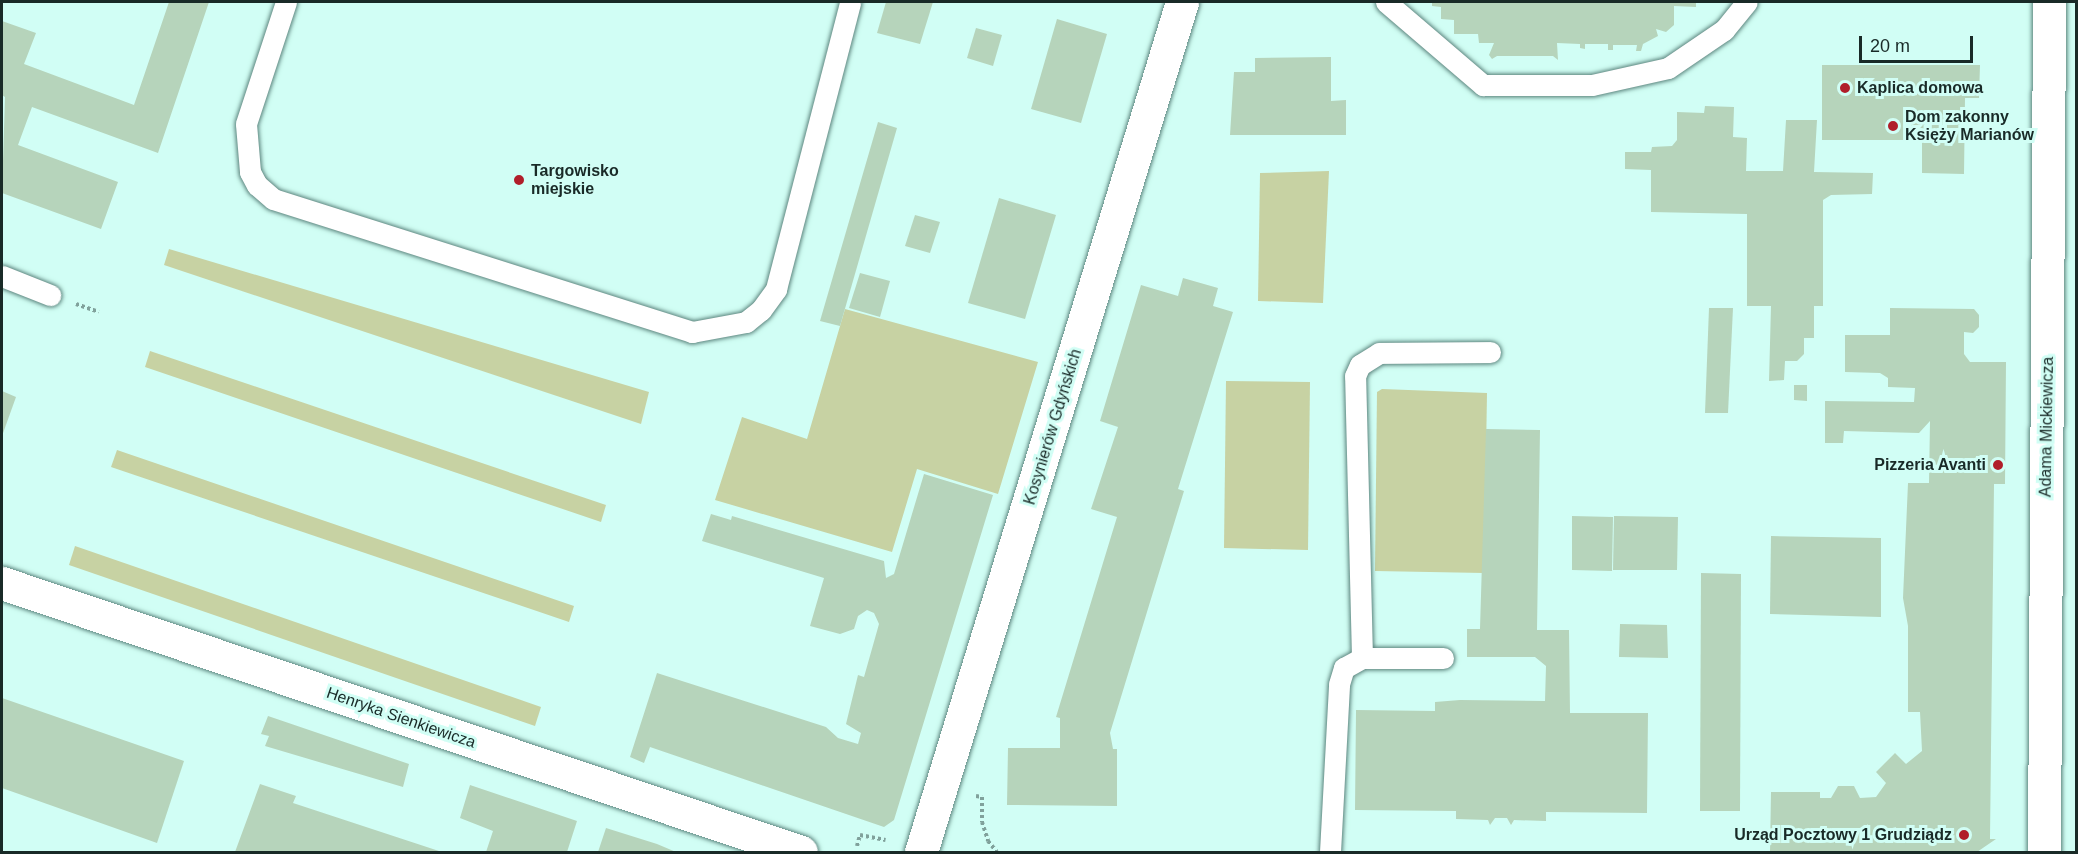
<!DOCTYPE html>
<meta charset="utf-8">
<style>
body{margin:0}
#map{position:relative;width:2078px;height:854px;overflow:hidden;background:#d1fef5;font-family:Arial,sans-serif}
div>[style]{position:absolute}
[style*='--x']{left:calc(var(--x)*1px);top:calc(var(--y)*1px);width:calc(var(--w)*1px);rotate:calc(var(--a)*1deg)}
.green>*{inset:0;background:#c7d2a3}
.building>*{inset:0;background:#b6d4bb}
.path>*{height:4px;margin-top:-2px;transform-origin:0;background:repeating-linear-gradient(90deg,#80a19b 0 3px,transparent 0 6px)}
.roads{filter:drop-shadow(0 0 2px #5d867f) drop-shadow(0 0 2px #5d867f)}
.service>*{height:21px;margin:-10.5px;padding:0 10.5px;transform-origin:10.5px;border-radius:10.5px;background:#fff}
.minor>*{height:33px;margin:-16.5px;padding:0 16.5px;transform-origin:16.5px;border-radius:16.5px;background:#fff}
.tertiary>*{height:33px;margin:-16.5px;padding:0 16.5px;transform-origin:16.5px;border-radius:16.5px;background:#fff}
.dots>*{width:16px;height:16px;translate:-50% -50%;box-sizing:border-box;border:3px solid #d1fef5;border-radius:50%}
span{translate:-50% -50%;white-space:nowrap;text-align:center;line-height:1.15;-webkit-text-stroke:6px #d1fef5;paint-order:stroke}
.poi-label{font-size:16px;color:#192a27;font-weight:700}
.left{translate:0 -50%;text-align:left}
.right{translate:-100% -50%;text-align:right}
.street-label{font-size:16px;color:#192a27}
.frame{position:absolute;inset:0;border:3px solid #192a27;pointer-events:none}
.scale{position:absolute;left:1859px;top:36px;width:114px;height:27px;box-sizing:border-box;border:3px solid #192a27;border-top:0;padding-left:8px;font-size:18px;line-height:21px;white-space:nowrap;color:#192a27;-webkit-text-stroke:4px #d1fef5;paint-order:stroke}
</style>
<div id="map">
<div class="green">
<i style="clip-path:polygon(1329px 171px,1323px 303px,1258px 301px,1260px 173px)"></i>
<i style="clip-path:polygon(169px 249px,649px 392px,641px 424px,164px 265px)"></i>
<i style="clip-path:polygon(845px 309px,1038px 362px,998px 494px,917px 469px,892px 552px,715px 500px,742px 417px,807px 439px)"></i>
<i style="clip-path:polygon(150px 351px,606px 505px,601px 522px,145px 367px)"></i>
<i style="clip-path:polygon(1226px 381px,1310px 382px,1308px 550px,1224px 548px)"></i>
<i style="clip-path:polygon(1382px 389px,1487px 393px,1484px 573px,1375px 571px,1377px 392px)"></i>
<i style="clip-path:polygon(117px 450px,574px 606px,569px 622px,111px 467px)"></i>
<i style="clip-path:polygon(75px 546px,541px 707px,535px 726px,69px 565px)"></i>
</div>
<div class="building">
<i style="clip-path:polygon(169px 2px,209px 2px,158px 153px,32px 107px,18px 145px,118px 182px,101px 229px,2px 193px,5px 97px,2px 95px,2px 21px,36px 33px,24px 64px,134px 105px)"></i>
<i style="clip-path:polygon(886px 2px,933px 2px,920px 44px,877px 33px)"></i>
<i style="clip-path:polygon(1432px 2px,1696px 2px,1696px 7px,1674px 6px,1674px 25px,1666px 32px,1656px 29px,1658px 36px,1643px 44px,1641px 51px,1636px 51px,1637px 45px,1613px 45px,1613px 50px,1608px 50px,1608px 44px,1585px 44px,1585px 49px,1580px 48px,1580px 44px,1557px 43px,1558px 60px,1553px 56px,1497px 56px,1492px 59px,1489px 55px,1494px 43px,1479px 43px,1478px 34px,1454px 34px,1454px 20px,1441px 19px,1441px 7px,1432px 6px)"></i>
<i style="clip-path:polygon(1057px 19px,1107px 34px,1081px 123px,1031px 109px)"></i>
<i style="clip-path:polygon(976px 28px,1002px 35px,993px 66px,967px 58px)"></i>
<i style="clip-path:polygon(1331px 57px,1331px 101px,1346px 100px,1346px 135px,1230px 135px,1234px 72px,1255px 72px,1255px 58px)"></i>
<i style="clip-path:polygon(1822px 65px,1980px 65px,1979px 98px,1965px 98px,1964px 174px,1922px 173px,1922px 140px,1822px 140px)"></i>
<i style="clip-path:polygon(1705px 106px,1734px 107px,1733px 137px,1747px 138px,1746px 171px,1783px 171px,1786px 120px,1817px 120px,1814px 172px,1873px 173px,1872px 194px,1831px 195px,1823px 200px,1823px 306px,1814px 306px,1814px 338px,1804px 338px,1804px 354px,1797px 361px,1785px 361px,1784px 380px,1769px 381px,1771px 306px,1747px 306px,1747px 214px,1651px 212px,1651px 170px,1625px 169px,1625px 152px,1651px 152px,1652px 147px,1672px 146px,1677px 140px,1677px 112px,1704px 113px)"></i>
<i style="clip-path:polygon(878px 122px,897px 128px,840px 326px,820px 321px)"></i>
<i style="clip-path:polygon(999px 198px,1056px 215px,1025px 319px,968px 303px)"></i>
<i style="clip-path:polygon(915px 215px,940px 222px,930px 253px,905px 246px)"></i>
<i style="clip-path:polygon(860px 273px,890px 281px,880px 317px,849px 308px)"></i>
<i style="clip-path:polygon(1183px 278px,1218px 288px,1213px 306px,1233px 312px,1178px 489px,1184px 491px,1110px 733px,1113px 749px,1117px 749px,1117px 806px,1007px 805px,1008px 748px,1060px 748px,1060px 718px,1056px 717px,1117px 517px,1091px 509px,1118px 427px,1100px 421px,1141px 285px,1178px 296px)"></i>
<i style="clip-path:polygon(1709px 308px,1733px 308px,1728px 413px,1705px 413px)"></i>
<i style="clip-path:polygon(1890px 308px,1974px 309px,1979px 315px,1979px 327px,1973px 333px,1964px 332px,1964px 354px,1970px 362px,2006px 362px,2005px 484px,1994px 484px,1990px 839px,1996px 839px,1977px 852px,1770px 852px,1771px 792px,1820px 792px,1820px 798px,1831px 798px,1838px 786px,1854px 786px,1860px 798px,1876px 797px,1886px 783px,1876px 772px,1895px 753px,1906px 764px,1922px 751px,1920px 712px,1908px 712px,1908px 626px,1903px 598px,1908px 483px,1929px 483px,1930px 421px,1919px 433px,1844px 431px,1843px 443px,1825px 443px,1825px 401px,1914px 402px,1915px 388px,1888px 387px,1888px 378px,1880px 373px,1845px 372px,1845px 335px,1890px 335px)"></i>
<i style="clip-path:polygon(1794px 385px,1807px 385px,1807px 401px,1794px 400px)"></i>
<i style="clip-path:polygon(2px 391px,16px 397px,2px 436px)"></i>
<i style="clip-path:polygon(1486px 429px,1540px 430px,1537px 630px,1569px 630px,1570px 713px,1648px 713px,1647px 813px,1546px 812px,1546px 821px,1514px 820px,1511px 825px,1507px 818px,1495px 818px,1490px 825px,1488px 820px,1456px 819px,1456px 811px,1355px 810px,1356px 710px,1435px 711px,1435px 702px,1460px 700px,1545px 701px,1546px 666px,1535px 657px,1467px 657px,1467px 629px,1480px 629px)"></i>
<i style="clip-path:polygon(924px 474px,993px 495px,894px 820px,884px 827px,650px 747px,644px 763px,630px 757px,657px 673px,826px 727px,838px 738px,858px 744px,861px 733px,846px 724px,858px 675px,864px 677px,879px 624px,874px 613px,867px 610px,858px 616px,854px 629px,840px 634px,810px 626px,824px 578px,702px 541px,711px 514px,731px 520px,732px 516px,884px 561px,886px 578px,894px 574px)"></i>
<i style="clip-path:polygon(1572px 516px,1613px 517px,1612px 571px,1572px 570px)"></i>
<i style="clip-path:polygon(1614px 516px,1678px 517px,1677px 570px,1613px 570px)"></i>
<i style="clip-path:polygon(1771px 536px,1881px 538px,1881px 617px,1770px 614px)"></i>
<i style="clip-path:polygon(1701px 573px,1741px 574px,1740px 811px,1700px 811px)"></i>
<i style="clip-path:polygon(1620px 624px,1667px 625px,1668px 658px,1619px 657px)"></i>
<i style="clip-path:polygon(2px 698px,184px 761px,157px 843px,2px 788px)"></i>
<i style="clip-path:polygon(268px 716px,409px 764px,403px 787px,265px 746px,269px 736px,261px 734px)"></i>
<i style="clip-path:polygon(260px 784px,296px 796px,293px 803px,442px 852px,235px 852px)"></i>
<i style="clip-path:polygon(470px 785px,577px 821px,567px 852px,486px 852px,493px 831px,460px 818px)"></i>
<i style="clip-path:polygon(606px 828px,657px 844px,676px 852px,598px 852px)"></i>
</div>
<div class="path">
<i style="--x:76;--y:304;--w:24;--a:19"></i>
<i style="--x:976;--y:796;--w:6;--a:9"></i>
<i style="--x:982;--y:797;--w:25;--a:90"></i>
<i style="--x:982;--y:822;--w:20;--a:72"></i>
<i style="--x:988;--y:841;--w:14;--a:51"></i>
<i style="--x:857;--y:846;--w:11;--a:-75"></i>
<i style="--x:860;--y:835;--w:26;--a:11"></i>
</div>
<div class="roads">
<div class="service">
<i style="--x:286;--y:2;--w:128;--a:108.2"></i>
<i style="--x:246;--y:124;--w:48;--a:85.2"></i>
<i style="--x:250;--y:172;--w:15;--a:62"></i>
<i style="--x:257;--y:185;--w:21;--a:41"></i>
<i style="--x:273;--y:199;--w:440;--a:17.6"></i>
<i style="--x:692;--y:332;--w:55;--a:-10.5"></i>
<i style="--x:746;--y:322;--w:19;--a:-39"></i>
<i style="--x:761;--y:310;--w:26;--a:-54"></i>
<i style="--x:776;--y:289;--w:296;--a:-75.5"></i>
<i style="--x:1386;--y:2;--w:128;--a:40.6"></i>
<i style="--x:1483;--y:85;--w:109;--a:0"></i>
<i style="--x:1592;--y:85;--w:78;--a:-12.6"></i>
<i style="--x:1668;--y:68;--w:68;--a:-34.2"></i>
<i style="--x:1724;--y:30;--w:36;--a:-51"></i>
<i style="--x:2;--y:276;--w:52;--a:21.6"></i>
<i style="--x:1362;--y:658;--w:81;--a:0"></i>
<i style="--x:1330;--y:852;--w:168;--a:-86.9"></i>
<i style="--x:1339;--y:684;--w:17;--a:-73"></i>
<i style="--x:1344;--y:668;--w:21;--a:-29"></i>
<i style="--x:1362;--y:658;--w:282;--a:-91.4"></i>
<i style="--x:1355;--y:376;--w:12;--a:-66"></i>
<i style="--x:1360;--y:365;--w:22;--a:-32"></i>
<i style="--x:1379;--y:353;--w:111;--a:-0.5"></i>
</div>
<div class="minor">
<i style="--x:921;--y:852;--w:889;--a:-72.93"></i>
<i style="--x:2044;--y:852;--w:850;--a:-89.66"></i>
</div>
<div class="tertiary">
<i style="--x:2;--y:583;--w:843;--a:18.61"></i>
</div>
</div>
<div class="dots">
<i style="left:1845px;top:88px;background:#b01e2a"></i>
<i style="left:1893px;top:126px;background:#b01e2a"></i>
<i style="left:519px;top:180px;background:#b01e2a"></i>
<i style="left:1998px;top:465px;background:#b01e2a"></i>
<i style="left:1964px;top:835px;background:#b01e2a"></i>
</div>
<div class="poi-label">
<span class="left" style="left:1857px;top:88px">Kaplica domowa</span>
<span class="left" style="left:1905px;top:126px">Dom zakonny<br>Księży Marianów</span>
<span class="left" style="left:531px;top:180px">Targowisko<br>miejskie</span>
<span class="right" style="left:1986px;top:465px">Pizzeria Avanti</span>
<span class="right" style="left:1952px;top:835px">Urząd Pocztowy 1 Grudziądz</span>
</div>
<div class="street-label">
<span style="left:1053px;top:427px;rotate:-73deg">Kosynierów Gdyńskich</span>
<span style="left:2047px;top:427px;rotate:-89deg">Adama Mickiewicza</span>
<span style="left:401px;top:718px;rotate:19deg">Henryka Sienkiewicza</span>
</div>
<div class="frame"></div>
<div class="scale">20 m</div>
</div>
